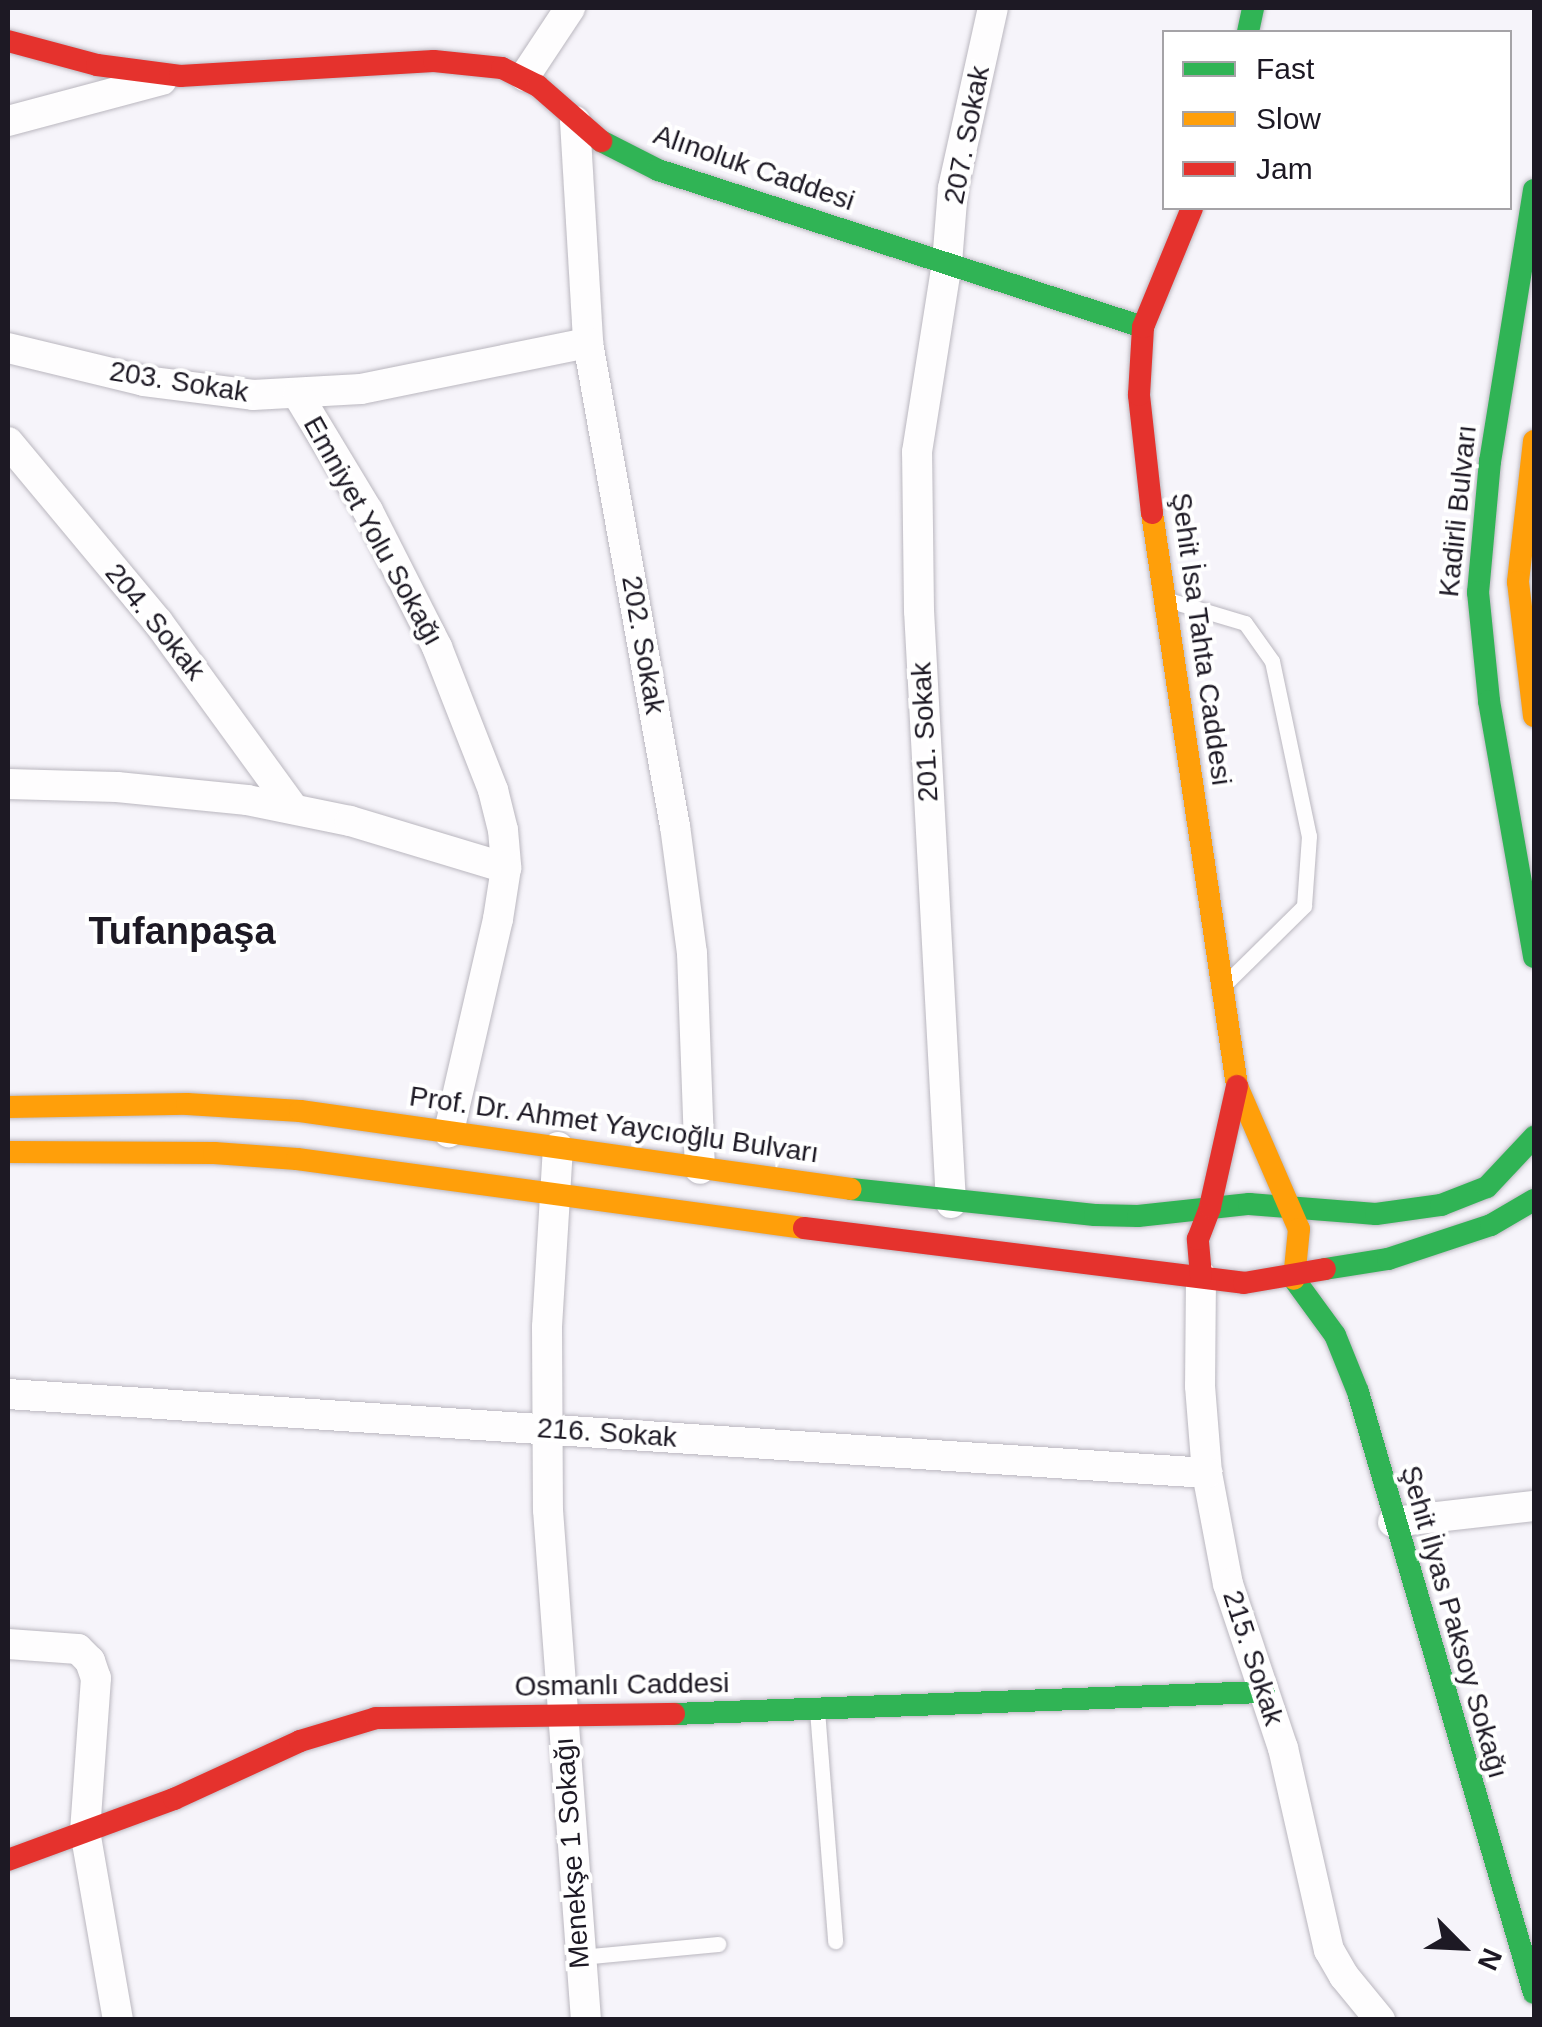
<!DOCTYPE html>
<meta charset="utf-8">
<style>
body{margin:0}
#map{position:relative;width:1542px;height:2027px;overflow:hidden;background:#f6f4fa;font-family:Arial,sans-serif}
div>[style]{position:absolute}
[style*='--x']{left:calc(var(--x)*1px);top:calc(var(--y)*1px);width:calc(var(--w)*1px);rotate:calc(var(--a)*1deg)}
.roads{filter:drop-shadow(0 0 2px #bab7bf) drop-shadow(0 0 2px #bab7bf)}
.lane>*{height:15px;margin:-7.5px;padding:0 7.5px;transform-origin:7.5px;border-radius:7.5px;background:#fefdfe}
.street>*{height:30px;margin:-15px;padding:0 15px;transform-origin:15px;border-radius:15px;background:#fefdfe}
.fast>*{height:22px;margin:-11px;padding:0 11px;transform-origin:11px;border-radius:11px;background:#30b455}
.slow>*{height:22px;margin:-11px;padding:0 11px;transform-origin:11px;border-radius:11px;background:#ff9f0a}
.jam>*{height:22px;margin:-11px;padding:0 11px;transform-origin:11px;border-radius:11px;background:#e5322d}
span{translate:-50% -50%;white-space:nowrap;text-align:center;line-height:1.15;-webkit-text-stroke:8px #fff;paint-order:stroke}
.street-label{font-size:28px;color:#1d1924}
.district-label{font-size:38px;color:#1d1924;font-weight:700}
.frame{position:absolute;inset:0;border:10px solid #1d1924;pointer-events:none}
.legend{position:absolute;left:1162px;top:30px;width:350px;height:180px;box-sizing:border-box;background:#fff;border:2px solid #a5a3a7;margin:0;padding:12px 18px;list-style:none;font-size:30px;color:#1d1924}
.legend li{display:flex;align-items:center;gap:20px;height:50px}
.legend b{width:50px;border:2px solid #a5a3a7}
.north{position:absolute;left:1412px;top:1897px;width:100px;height:100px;-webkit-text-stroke:8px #fff;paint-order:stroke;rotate:114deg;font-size:28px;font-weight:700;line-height:40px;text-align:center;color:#1d1924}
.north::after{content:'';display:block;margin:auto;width:35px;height:45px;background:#1d1924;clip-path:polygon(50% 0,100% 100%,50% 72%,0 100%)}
</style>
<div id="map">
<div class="roads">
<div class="lane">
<i style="--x:1168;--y:600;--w:80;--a:16.6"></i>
<i style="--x:1245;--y:623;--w:47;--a:54.6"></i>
<i style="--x:1272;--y:661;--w:179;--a:78.1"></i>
<i style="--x:1309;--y:836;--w:70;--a:94.1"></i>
<i style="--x:1304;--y:906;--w:105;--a:135.4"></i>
<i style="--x:817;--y:1710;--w:232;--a:85.5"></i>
<i style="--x:580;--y:1957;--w:139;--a:-5.4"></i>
</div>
<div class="street">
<i style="--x:525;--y:76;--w:82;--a:-56.5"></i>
<i style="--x:8;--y:121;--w:159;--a:-14.9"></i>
<i style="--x:575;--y:121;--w:222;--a:86.6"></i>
<i style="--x:588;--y:343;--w:491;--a:79.8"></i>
<i style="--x:675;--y:826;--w:128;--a:82.4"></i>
<i style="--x:692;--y:953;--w:216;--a:87.9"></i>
<i style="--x:8;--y:348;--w:140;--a:13.6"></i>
<i style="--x:144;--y:381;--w:110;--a:7.3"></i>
<i style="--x:253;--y:395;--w:108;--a:-3.2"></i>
<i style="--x:361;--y:389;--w:232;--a:-11.5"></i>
<i style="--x:298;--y:395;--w:135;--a:58.9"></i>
<i style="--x:368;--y:511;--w:153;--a:63.1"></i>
<i style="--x:437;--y:647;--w:154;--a:68.6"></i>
<i style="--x:493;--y:790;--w:41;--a:76"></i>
<i style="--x:503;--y:830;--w:38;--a:85"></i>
<i style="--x:506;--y:868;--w:52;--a:98.9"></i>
<i style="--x:498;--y:919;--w:219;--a:103"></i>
<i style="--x:8;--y:442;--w:234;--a:50.2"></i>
<i style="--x:158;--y:622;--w:231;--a:54"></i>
<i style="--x:8;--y:784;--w:109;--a:1.6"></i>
<i style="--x:117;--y:787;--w:131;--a:5.7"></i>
<i style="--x:247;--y:800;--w:105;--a:11.5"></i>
<i style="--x:350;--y:821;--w:163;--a:16.8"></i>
<i style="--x:558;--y:1147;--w:180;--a:93.5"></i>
<i style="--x:547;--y:1327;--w:183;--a:89.7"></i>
<i style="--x:548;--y:1510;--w:511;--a:85.74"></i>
<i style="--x:951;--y:1203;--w:593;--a:-93.09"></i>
<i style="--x:919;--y:611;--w:159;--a:-90.7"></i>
<i style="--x:917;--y:452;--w:191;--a:-81"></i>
<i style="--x:947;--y:263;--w:75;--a:-85.4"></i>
<i style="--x:953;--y:188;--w:184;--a:-77.5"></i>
<i style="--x:1201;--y:1276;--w:110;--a:90.5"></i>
<i style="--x:1200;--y:1386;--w:87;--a:85.4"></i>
<i style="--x:1207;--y:1473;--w:113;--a:79.3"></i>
<i style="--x:1228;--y:1584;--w:173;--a:71.5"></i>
<i style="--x:1283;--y:1748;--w:207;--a:77.2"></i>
<i style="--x:1329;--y:1950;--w:30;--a:60"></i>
<i style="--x:1344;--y:1976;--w:57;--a:50.7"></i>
<i style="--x:8;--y:1394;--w:1202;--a:3.77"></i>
<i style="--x:1393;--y:1522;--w:142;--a:-6.5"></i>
<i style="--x:8;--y:1644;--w:70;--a:4.1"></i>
<i style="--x:78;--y:1649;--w:17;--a:45"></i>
<i style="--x:90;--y:1661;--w:18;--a:71"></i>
<i style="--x:96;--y:1678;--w:153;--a:94.1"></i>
<i style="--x:85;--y:1831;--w:192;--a:80.1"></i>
</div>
<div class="fast">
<i style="--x:1248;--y:32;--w:25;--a:-78"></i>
<i style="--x:601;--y:141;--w:64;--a:27"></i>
<i style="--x:658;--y:170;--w:510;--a:17.94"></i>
<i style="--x:1534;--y:190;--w:275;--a:99.2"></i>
<i style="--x:1490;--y:461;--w:132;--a:95.2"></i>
<i style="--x:1478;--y:592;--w:110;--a:84.2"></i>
<i style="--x:1489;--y:701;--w:260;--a:80"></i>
<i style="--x:851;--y:1189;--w:245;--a:6.1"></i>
<i style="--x:1095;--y:1215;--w:43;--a:1.3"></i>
<i style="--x:1138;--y:1216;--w:112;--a:-6.2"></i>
<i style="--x:1249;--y:1204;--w:127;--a:4.5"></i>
<i style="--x:1376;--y:1214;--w:66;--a:-7.9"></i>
<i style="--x:1441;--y:1205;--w:49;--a:-21.4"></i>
<i style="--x:1487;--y:1187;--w:69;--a:-46.8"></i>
<i style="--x:1325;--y:1269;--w:64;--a:-9"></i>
<i style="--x:1388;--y:1259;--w:108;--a:-18.3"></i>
<i style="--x:1491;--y:1225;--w:50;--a:-30.2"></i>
<i style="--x:1294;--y:1279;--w:69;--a:53.8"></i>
<i style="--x:1335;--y:1335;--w:61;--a:68"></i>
<i style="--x:1358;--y:1392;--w:626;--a:73.68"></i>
<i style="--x:674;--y:1714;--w:590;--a:-2.14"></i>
</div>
<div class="slow">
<i style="--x:1534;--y:441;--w:142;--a:96.5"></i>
<i style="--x:1518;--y:582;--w:135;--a:83.2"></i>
<i style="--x:1152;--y:513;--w:579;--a:81.56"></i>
<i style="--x:1237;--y:1086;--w:156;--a:66.6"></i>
<i style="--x:1299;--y:1229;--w:50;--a:95.7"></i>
<i style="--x:8;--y:1107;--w:179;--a:-1"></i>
<i style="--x:187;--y:1104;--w:113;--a:3.5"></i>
<i style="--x:300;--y:1111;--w:556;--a:8.06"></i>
<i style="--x:8;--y:1152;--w:206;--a:0.3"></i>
<i style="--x:214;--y:1153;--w:83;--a:4.1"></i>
<i style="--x:297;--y:1159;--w:512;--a:7.75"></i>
</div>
<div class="jam">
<i style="--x:8;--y:41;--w:92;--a:15.1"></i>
<i style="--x:97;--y:65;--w:84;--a:7.5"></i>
<i style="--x:180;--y:76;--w:254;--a:-3.4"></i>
<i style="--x:434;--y:61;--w:68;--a:5.9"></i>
<i style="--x:502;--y:68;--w:40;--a:26.6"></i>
<i style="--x:538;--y:86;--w:84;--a:41.1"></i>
<i style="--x:1152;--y:513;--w:119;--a:-96.3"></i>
<i style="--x:1139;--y:395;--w:68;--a:-86.6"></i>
<i style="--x:1143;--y:327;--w:129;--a:-67.6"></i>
<i style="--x:804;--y:1228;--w:443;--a:7.1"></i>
<i style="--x:1244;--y:1283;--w:82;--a:-9.8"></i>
<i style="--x:1201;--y:1276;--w:37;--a:-95"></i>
<i style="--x:1198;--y:1239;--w:34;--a:-69"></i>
<i style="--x:1210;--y:1207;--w:124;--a:-77.4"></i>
<i style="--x:8;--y:1860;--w:177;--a:-20.2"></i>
<i style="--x:174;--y:1799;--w:139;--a:-24.7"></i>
<i style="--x:300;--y:1741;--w:79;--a:-16.8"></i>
<i style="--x:376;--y:1718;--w:298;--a:-0.8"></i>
</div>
</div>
<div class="street-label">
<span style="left:967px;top:135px;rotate:-79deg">207. Sokak</span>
<span style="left:754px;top:168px;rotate:19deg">Alınoluk Caddesi</span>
<span style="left:179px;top:382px;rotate:9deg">203. Sokak</span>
<span style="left:1458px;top:511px;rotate:-84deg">Kadirli Bulvarı</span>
<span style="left:373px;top:531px;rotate:61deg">Emniyet Yolu Sokağı</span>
<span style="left:155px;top:622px;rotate:51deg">204. Sokak</span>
<span style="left:1201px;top:639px;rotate:82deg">Şehit İsa Tahta Caddesi</span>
<span style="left:643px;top:645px;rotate:80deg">202. Sokak</span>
<span style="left:925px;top:732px;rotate:-93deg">201. Sokak</span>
<span style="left:614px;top:1125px;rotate:8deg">Prof. Dr. Ahmet Yaycıoğlu Bulvarı</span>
<span style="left:607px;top:1433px;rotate:4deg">216. Sokak</span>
<span style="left:1454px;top:1622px;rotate:74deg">Şehit İlyas Paksoy Sokağı</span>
<span style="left:1253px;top:1658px;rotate:72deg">215. Sokak</span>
<span style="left:622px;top:1685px;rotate:-1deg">Osmanlı Caddesi</span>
<span style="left:572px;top:1853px;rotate:-94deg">Menekşe 1 Sokağı</span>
</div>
<div class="district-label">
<span style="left:182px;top:932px">Tufanpaşa</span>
</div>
<div class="frame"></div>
<ul class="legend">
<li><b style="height:12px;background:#30b455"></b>Fast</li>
<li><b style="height:12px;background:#ff9f0a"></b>Slow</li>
<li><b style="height:12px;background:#e5322d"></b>Jam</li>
</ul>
<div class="north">N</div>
</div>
